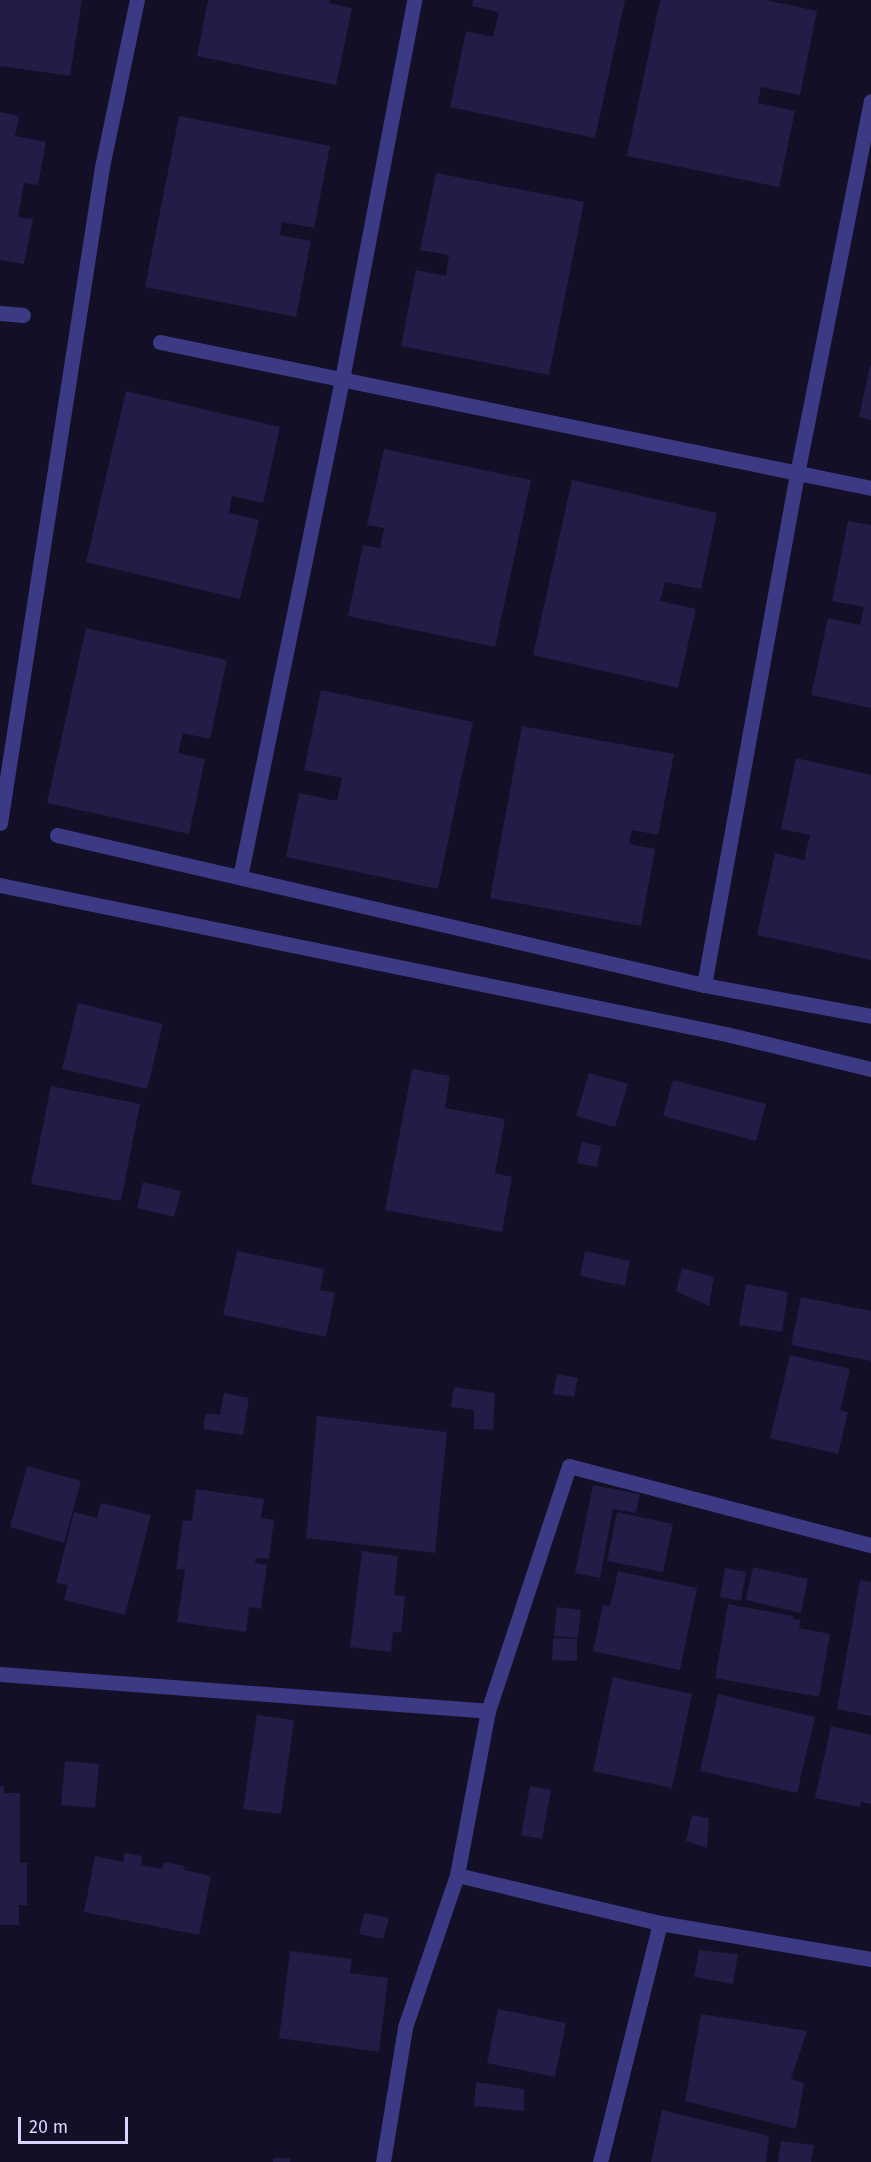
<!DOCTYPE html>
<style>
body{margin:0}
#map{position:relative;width:871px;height:2162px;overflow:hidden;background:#130f26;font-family:"Fira Sans",sans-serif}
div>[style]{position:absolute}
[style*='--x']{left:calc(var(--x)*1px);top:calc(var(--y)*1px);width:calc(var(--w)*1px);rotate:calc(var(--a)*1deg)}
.building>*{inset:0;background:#241b47}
.street>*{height:15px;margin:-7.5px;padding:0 7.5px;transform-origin:7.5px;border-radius:7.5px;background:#3d3a85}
span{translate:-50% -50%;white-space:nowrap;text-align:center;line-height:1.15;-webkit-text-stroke:4.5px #130f26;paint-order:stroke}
.scale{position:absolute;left:18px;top:2117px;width:110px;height:27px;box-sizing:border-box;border:3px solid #d9d4ff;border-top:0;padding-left:8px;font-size:18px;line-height:21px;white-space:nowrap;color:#d9d4ff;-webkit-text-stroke:4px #130f26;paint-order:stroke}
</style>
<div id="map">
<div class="building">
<i style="clip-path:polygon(0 0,82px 0,70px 76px,0 66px)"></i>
<i style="clip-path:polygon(208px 0,330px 0,329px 3px,352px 8px,336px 85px,197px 56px)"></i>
<i style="clip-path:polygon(473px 0,625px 0,595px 138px,450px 107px,466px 31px,493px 37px,499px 12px,472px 6px)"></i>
<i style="clip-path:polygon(660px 0,766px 0,817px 11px,800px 95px,761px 87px,758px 103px,795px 111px,779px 187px,627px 156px)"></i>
<i style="clip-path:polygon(0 112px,19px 116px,15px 136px,46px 142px,38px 185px,24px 183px,18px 217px,33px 219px,24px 264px,0 260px)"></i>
<i style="clip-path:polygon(179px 116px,330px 146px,314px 228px,282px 222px,280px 235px,311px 241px,296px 317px,145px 287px)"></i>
<i style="clip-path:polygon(436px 173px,584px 202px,549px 375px,401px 346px,416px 270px,446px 276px,449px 255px,420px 250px)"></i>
<i style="clip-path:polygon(870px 366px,871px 366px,871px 420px,859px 417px)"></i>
<i style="clip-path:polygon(126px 391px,280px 427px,263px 503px,232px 496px,229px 513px,259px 520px,240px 599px,86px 562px)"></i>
<i style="clip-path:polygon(384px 449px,531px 480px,495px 647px,348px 616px,363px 545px,380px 548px,384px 528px,367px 525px)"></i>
<i style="clip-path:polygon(572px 480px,717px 513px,701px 589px,665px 582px,660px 601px,696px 609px,678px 688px,533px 655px)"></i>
<i style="clip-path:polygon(848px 521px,871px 525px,871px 708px,811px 695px,828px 618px,860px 625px,864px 607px,832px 601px)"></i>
<i style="clip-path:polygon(86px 628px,227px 660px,210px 739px,183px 733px,178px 753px,205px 759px,189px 834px,47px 803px)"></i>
<i style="clip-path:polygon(321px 690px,473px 722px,438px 889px,286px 857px,299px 793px,337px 801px,342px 778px,304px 770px)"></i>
<i style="clip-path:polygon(522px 726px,674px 754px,658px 835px,632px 830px,629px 844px,655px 849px,641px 926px,490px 898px)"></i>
<i style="clip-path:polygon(796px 758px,871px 775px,871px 960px,757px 935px,775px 853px,804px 860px,810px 835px,781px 829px)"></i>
<i style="clip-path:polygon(78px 1003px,163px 1024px,147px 1089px,62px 1069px)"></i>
<i style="clip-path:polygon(412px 1069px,450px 1076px,445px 1108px,505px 1119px,495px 1173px,512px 1177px,502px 1232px,385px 1210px)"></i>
<i style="clip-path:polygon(589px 1073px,628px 1084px,615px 1127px,576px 1116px)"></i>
<i style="clip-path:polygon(673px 1080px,766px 1104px,756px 1141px,663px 1116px)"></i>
<i style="clip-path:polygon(51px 1086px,140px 1104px,121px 1201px,31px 1184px)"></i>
<i style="clip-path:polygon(582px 1142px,601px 1146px,597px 1167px,577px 1163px)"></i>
<i style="clip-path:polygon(143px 1182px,181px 1191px,174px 1217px,137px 1208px)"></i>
<i style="clip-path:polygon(237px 1251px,324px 1269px,320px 1290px,335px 1293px,326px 1337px,223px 1315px)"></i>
<i style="clip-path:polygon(585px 1251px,630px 1261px,625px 1286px,580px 1276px)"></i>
<i style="clip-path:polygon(682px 1268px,714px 1277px,709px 1306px,676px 1291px)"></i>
<i style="clip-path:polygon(746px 1284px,788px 1292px,782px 1332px,739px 1325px)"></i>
<i style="clip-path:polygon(801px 1297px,871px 1311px,871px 1361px,791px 1345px)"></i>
<i style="clip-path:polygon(790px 1355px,850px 1369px,840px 1410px,848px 1412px,838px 1454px,770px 1438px)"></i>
<i style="clip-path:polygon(557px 1374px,578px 1378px,574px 1397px,553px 1394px)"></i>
<i style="clip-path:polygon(454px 1387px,495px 1393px,493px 1430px,474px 1429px,474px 1410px,451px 1407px)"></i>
<i style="clip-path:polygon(224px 1393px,249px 1398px,243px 1435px,203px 1429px,206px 1413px,220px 1415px)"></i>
<i style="clip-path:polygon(317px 1416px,447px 1432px,435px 1553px,306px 1538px)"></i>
<i style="clip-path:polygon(27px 1466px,81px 1481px,64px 1543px,10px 1527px)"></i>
<i style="clip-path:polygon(593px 1485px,640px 1494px,636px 1513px,613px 1509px,600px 1578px,575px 1573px)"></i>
<i style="clip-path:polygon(196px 1489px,264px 1499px,261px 1518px,274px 1520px,269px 1559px,256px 1558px,255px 1563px,267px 1565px,261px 1609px,249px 1607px,246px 1632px,177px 1622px,185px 1570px,176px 1569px,183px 1520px,192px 1521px)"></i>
<i style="clip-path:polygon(101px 1503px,151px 1515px,125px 1615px,64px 1600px,68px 1585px,56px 1583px,74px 1512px,97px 1518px)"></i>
<i style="clip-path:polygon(617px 1512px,673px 1524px,663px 1572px,607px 1561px)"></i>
<i style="clip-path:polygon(362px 1551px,398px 1556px,394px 1595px,405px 1596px,401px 1633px,393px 1632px,391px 1652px,350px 1647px)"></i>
<i style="clip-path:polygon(753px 1567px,808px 1579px,801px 1613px,746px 1600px)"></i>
<i style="clip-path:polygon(725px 1568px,746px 1572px,741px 1601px,720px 1597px)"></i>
<i style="clip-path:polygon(618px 1571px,697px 1588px,680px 1670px,593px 1651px,603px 1605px,610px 1606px)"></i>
<i style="clip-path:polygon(860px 1580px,871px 1582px,871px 1716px,837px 1709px)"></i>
<i style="clip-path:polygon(728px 1604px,793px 1616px,793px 1619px,801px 1620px,799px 1628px,830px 1634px,819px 1697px,715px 1678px)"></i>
<i style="clip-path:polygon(557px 1607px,581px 1610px,578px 1638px,554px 1636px)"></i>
<i style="clip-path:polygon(553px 1638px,577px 1639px,577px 1661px,552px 1660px)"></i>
<i style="clip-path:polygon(613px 1677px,692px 1694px,672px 1788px,593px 1771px)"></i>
<i style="clip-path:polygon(718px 1694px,815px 1717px,797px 1793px,700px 1771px)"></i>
<i style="clip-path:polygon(257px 1715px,294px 1720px,281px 1814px,243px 1809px)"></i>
<i style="clip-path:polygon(831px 1726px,871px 1735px,871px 1804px,861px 1802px,860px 1807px,815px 1798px)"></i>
<i style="clip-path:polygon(65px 1761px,99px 1764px,95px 1808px,61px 1805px)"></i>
<i style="clip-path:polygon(0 1786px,4px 1786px,4px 1793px,20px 1793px,20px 1863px,27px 1863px,27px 1905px,19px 1905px,19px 1925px,0 1925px)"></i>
<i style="clip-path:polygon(530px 1786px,551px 1790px,542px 1839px,521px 1835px)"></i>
<i style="clip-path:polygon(692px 1815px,709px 1818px,707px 1848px,686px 1841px)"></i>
<i style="clip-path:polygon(125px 1853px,142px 1856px,141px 1865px,162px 1869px,164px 1862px,185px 1866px,184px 1870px,211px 1876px,199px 1935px,84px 1912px,95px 1856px,123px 1862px)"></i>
<i style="clip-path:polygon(364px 1913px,389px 1918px,383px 1939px,359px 1934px)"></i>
<i style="clip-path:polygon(699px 1950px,738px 1954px,733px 1984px,694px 1977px)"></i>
<i style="clip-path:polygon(290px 1951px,352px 1959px,350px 1973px,388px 1978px,379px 2052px,279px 2038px)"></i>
<i style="clip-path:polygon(498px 2009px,566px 2023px,555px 2077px,487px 2063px)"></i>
<i style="clip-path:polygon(701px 2014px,807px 2031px,791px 2079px,804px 2083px,796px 2129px,685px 2101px)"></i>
<i style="clip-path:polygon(476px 2082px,524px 2089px,524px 2111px,474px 2106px)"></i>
<i style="clip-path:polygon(662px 2110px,769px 2136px,766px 2162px,651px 2162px)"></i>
<i style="clip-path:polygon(781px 2141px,814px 2145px,811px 2162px,778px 2162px)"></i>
<i style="clip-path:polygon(273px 2158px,290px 2158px,290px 2162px,273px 2162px)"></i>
</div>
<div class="street">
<i style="--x:0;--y:313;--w:23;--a:5"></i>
<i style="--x:160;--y:342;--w:726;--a:11.6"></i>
<i style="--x:0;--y:823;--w:664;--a:-81.16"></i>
<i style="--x:102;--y:167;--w:171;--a:-78.2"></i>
<i style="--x:57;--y:835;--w:664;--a:13.05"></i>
<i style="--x:704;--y:985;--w:170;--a:10.5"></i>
<i style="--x:240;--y:877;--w:508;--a:-78.42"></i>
<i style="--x:342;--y:379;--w:386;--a:-79.2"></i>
<i style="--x:0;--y:885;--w:741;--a:11.6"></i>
<i style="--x:726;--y:1034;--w:149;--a:13.6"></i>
<i style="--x:704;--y:985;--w:519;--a:-79.69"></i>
<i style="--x:797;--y:474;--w:380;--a:-78.8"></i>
<i style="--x:0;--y:1674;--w:489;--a:4.3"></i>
<i style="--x:457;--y:1875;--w:209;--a:13.3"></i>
<i style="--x:660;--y:1923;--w:214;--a:9.7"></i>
<i style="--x:383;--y:2162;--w:137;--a:-80.7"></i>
<i style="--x:405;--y:2027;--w:161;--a:-71.1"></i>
<i style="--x:457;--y:1875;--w:167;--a:-79.3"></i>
<i style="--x:488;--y:1711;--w:258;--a:-71.7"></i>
<i style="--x:569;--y:1466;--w:312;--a:14.7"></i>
<i style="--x:600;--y:2162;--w:246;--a:-75.9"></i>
</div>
<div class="scale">20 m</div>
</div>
